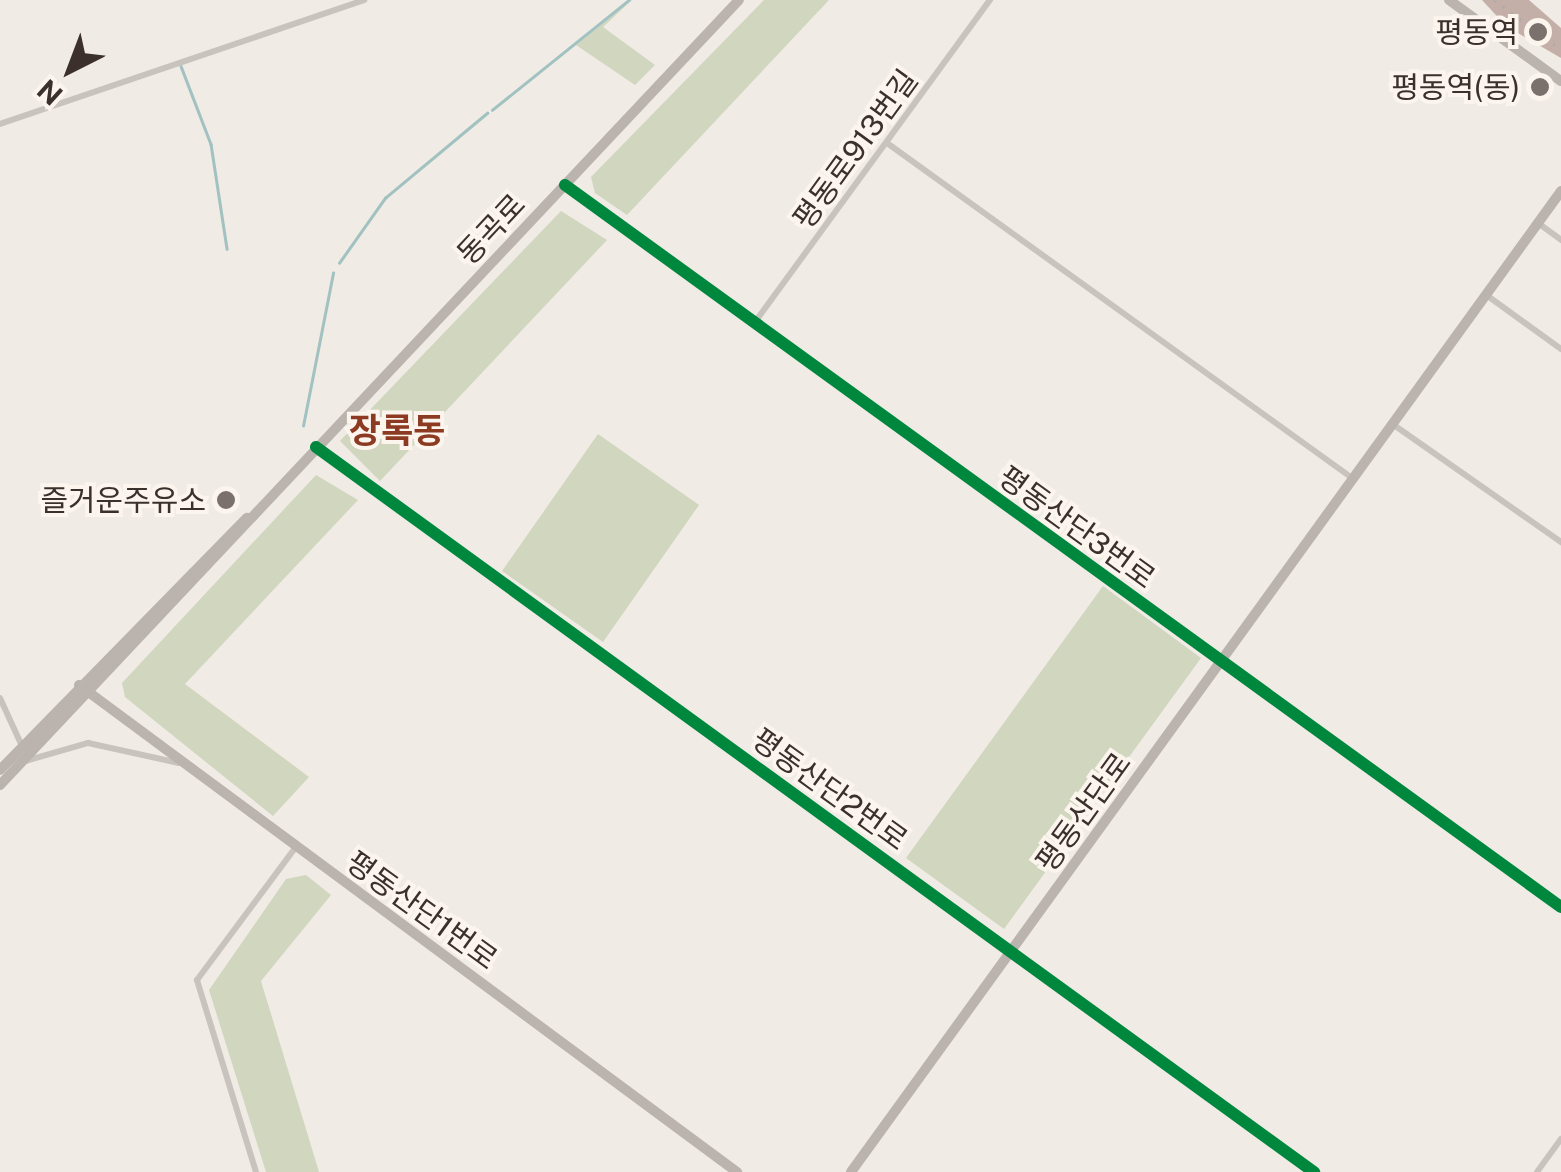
<!DOCTYPE html>
<meta charset="utf-8">
<style>
body{margin:0}
#map{position:relative;width:1561px;height:1172px;overflow:hidden;background:#f0ebe5;font-family:"Public Sans","Noto Sans KR",sans-serif}
div>[style]{position:absolute}
[style*='--x']{left:calc(var(--x)*1px);top:calc(var(--y)*1px);width:calc(var(--w)*1px);rotate:calc(var(--a)*1deg)}
.green>*{inset:0;background:#d1d6bf}
.stream>*{height:2.5px;margin:-1.25px;padding:0 1.25px;transform-origin:1.25px;border-radius:1.25px;background:#a1c2c1}
.building>*{inset:0;background:#c3afa7}
.street>*{height:6px;margin:-3px;padding:0 3px;transform-origin:3px;border-radius:3px;background:#c9c3be}
.secondary>*{height:10px;margin:-5px;padding:0 5px;transform-origin:5px;border-radius:5px;background:#bab3ae}
.rail>*{height:2.5px;margin-top:-1.25px;transform-origin:0;background:repeating-linear-gradient(90deg,#b1aca8 0 2.5px,transparent 0 10.5px)}
.cycleway>*{height:12px;margin:-6px;padding:0 6px;transform-origin:6px;border-radius:6px;background:#00873e}
.dots>*{width:28px;height:28px;translate:-50% -50%;box-sizing:border-box;border:5px solid #fbf5ee;border-radius:50%}
span{translate:-50% -50%;white-space:nowrap;text-align:center;line-height:1.15;-webkit-text-stroke:8px #fbf5ee;paint-order:stroke}
.poi-label{font-size:30px;color:#3b302b}
.right{translate:-100% -50%;text-align:right}
.street-label{font-size:30px;color:#3b302b}
.quarter-label{font-size:35px;color:#8c3b22;font-weight:700}
.north{position:absolute;left:20px;top:20px;width:100px;height:100px;-webkit-text-stroke:8px #fbf5ee;paint-order:stroke;rotate:222deg;font-size:28px;font-weight:700;line-height:40px;text-align:center;color:#3b302b}
.north::after{content:'';display:block;margin:auto;width:35px;height:45px;background:#3b302b;clip-path:polygon(50% 0,100% 100%,50% 72%,0 100%)}
</style>
<div id="map">
<div class="green">
<i style="clip-path:polygon(632px 0,603px 27px,655px 65px,635px 85px,576px 45px)"></i>
<i style="clip-path:polygon(764px 0,829px 0,627px 215px,595px 193px,591px 177px)"></i>
<i style="clip-path:polygon(561px 211px,607px 240px,380px 481px,340px 441px)"></i>
<i style="clip-path:polygon(598px 434px,699px 505px,603px 642px,502px 571px)"></i>
<i style="clip-path:polygon(316px 475px,358px 500px,185px 684px,309px 777px,273px 816px,125px 697px,122px 683px)"></i>
<i style="clip-path:polygon(1103px 586px,1201px 658px,1004px 929px,906px 858px)"></i>
<i style="clip-path:polygon(306px 875px,331px 895px,261px 981px,319px 1172px,266px 1172px,209px 990px,286px 879px)"></i>
</div>
<div class="stream">
<i style="--x:181;--y:66;--w:84;--a:69"></i>
<i style="--x:211;--y:144;--w:106;--a:81.3"></i>
<i style="--x:492;--y:110;--w:176;--a:-38.8"></i>
<i style="--x:339;--y:263;--w:80;--a:-54.7"></i>
<i style="--x:385;--y:198;--w:133;--a:-39.8"></i>
<i style="--x:303;--y:426;--w:156;--a:-78.9"></i>
</div>
<div class="building">
<i style="clip-path:polygon(1482px 0,1529px 0,1561px 28px,1561px 58px,1506px 26px)"></i>
</div>
<div class="street">
<i style="--x:0;--y:124;--w:385;--a:-18.8"></i>
<i style="--x:887;--y:143;--w:573;--a:35.77"></i>
<i style="--x:1538;--y:223;--w:29;--a:36"></i>
<i style="--x:1485;--y:294;--w:94;--a:35.9"></i>
<i style="--x:755;--y:322;--w:399;--a:-53.9"></i>
<i style="--x:1391;--y:423;--w:208;--a:35"></i>
<i style="--x:0;--y:698;--w:53;--a:65.4"></i>
<i style="--x:22;--y:762;--w:69;--a:-16.1"></i>
<i style="--x:88;--y:743;--w:93;--a:12.4"></i>
<i style="--x:256;--y:1172;--w:201;--a:-107.1"></i>
<i style="--x:197;--y:980;--w:164;--a:-53.4"></i>
<i style="--x:1537;--y:1172;--w:41;--a:-54"></i>
</div>
<div class="secondary">
<i style="--x:1449;--y:0;--w:138;--a:35.9"></i>
<i style="--x:565;--y:185;--w:1230;--a:35.94"></i>
<i style="--x:316;--y:447;--w:1234;--a:36"></i>
<i style="--x:79;--y:685;--w:819;--a:36.51"></i>
<i style="--x:0;--y:770;--w:353;--a:-45.6"></i>
<i style="--x:0;--y:785;--w:1078;--a:-46.73"></i>
<i style="--x:851;--y:1172;--w:1211;--a:-54.1"></i>
</div>
<div class="rail">
<i style="--x:1494;--y:0;--w:83;--a:36.2"></i>
</div>
<div class="cycleway">
<i style="--x:565;--y:185;--w:1230;--a:35.94"></i>
<i style="--x:316;--y:447;--w:1234;--a:36"></i>
</div>
<div class="dots">
<i style="left:1538px;top:32px;background:#7a716c"></i>
<i style="left:1540px;top:87px;background:#7a716c"></i>
<i style="left:226px;top:500px;background:#7a716c"></i>
</div>
<div class="poi-label">
<span class="right" style="left:1518px;top:32px">평동역</span>
<span class="right" style="left:1520px;top:87px">평동역(동)</span>
<span class="right" style="left:206px;top:500px">즐거운주유소</span>
</div>
<div class="street-label">
<span style="left:855px;top:149px;rotate:-54deg">평동로913번길</span>
<span style="left:491px;top:229px;rotate:-47deg">동곡로</span>
<span style="left:1077px;top:527px;rotate:36deg">평동산단3번로</span>
<span style="left:830px;top:789px;rotate:36deg">평동산단2번로</span>
<span style="left:1083px;top:812px;rotate:-54deg">평동산단로</span>
<span style="left:422px;top:910px;rotate:36deg">평동산단1번로</span>
</div>
<div class="quarter-label">
<span style="left:397px;top:431px">장록동</span>
</div>
<div class="north">N</div>
</div>
